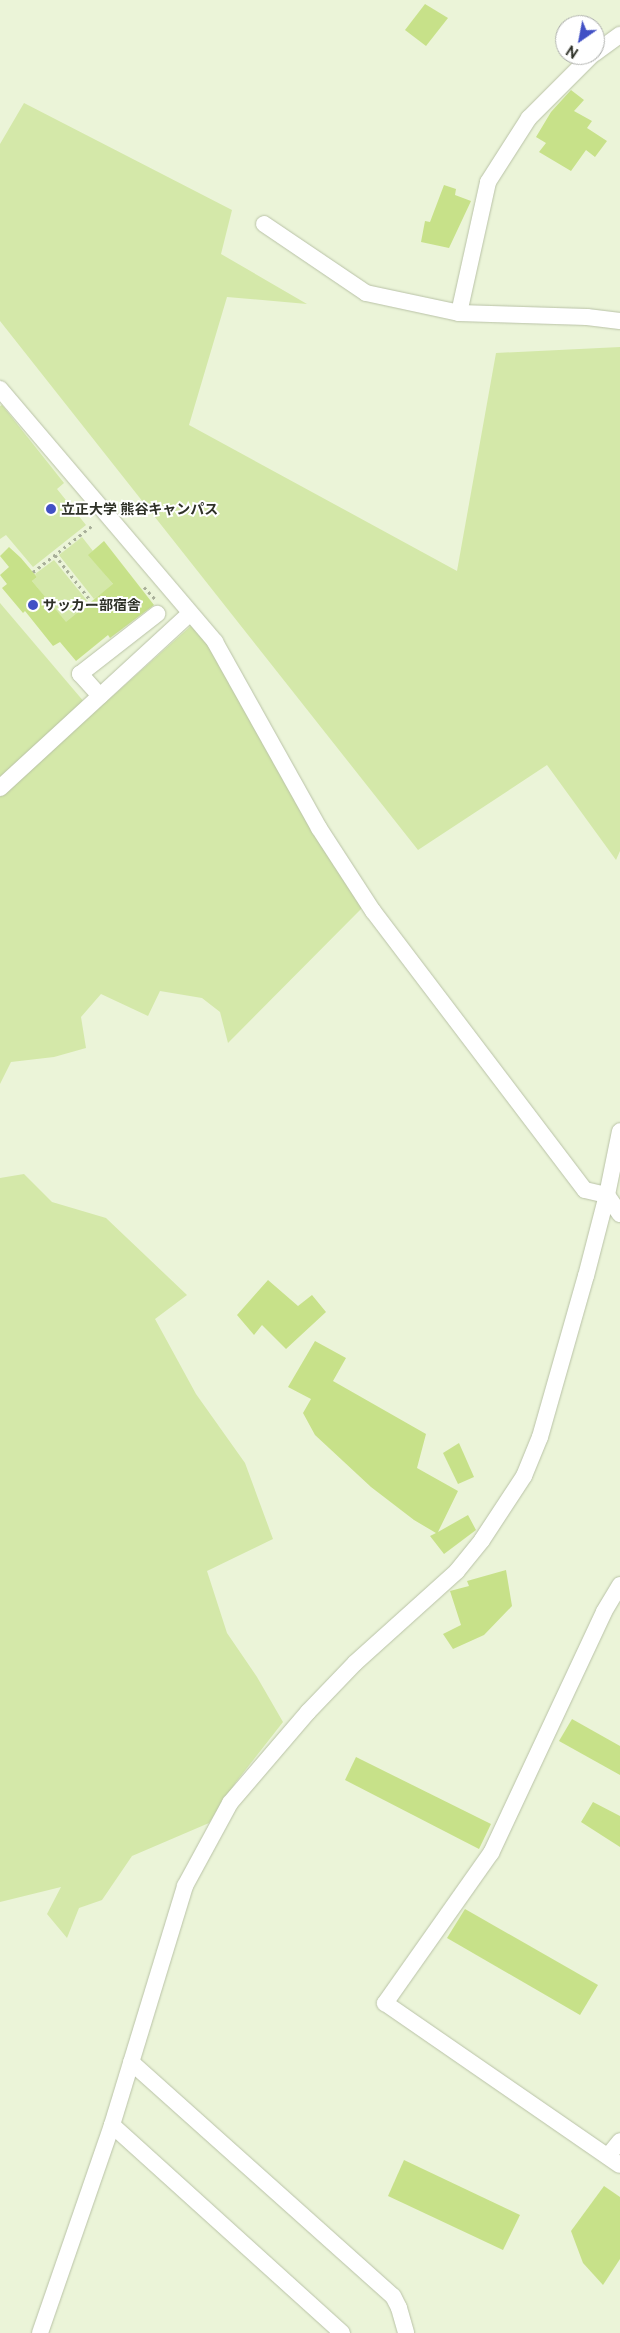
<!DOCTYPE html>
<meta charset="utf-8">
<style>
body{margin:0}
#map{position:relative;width:620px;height:2333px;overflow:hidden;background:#ebf4d8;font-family:Raleway,"Noto Sans JP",sans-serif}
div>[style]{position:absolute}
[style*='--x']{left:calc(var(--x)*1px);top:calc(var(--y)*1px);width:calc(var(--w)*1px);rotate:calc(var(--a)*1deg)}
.green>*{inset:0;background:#d4e8a9}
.building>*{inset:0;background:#c7e189}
.path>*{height:3px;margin-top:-1.5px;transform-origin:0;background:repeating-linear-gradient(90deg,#a8af99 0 2.5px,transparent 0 6.5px)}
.roads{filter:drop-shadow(0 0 1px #b9c2a7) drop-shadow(0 0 1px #b9c2a7)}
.minor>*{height:16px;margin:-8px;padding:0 8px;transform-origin:8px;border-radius:8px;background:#fff}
.dots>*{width:14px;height:14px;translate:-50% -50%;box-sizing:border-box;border:2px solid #fff;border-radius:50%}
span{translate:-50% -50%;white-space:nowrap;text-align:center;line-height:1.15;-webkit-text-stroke:4px #fff;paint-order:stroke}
.poi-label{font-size:14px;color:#2e3127;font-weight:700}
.left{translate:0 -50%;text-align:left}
.north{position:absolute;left:555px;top:15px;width:50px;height:50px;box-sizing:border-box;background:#fff;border:1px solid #abada9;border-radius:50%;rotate:213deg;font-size:14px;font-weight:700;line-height:20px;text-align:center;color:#2e3127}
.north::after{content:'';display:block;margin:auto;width:18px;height:22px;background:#4251c5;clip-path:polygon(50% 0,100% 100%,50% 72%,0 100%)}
</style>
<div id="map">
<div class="green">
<i style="clip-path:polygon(24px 103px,232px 210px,221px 254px,307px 304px,227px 297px,189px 425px,457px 571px,496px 353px,620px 347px,620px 851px,616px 860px,547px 765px,418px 850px,0 321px,0 144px)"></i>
<i style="clip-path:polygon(2px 405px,64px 483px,57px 489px,86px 525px,33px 567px,6px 535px,0 539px,0 406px)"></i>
<i style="clip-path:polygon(82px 537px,93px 551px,89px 555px,126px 600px,118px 608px,105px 591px,94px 599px,59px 555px)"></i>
<i style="clip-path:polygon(54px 560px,89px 603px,81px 610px,84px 613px,69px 627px,32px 581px,37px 577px,35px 574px)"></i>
<i style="clip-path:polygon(0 603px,85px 703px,0 779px)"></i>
<i style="clip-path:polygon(193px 624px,213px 646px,363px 907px,228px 1043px,220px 1012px,202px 998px,160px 991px,148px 1016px,101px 994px,81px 1017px,86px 1048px,54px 1057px,11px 1062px,0 1084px,0 797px)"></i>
<i style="clip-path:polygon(24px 1174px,52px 1202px,106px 1218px,187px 1295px,155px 1319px,196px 1394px,245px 1463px,273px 1539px,207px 1571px,227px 1633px,257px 1677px,283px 1722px,236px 1782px,209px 1823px,132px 1856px,102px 1900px,79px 1908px,67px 1938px,47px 1914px,61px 1887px,0 1902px,0 1178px)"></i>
</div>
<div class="building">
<i style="clip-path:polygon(425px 4px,448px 18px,426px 46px,405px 30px)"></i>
<i style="clip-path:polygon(571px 90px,584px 100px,574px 111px,592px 121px,587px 128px,607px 141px,595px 157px,586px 150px,571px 171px,539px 152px,546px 143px,536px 137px,551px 112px)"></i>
<i style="clip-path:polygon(444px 185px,456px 189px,455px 195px,471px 201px,449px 248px,421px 242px,425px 221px,430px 222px)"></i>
<i style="clip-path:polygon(104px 541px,154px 605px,110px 638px,108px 635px,76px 661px,60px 642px,53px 646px,25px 611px,23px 613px,2px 588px,7px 584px,0 575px,9px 567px,0 556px,9px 547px,21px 558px,37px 577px,32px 581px,66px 622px,113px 584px,88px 555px)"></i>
<i style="clip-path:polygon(268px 1280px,298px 1306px,312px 1295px,326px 1312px,286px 1349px,262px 1325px,254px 1335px,237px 1315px)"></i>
<i style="clip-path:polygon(315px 1341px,346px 1358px,333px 1381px,426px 1434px,417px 1468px,458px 1491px,438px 1532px,468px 1515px,476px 1530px,444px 1554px,430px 1536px,436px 1533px,414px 1520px,371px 1487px,315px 1435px,303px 1413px,311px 1399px,288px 1387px)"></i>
<i style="clip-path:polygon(459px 1443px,474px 1477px,458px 1484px,443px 1453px)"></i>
<i style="clip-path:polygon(506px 1570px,512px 1606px,484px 1635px,453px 1649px,443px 1634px,461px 1625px,450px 1591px,469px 1586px,467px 1581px)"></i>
<i style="clip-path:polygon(572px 1719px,620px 1746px,620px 1775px,559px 1741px)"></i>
<i style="clip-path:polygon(356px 1757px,491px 1824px,479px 1849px,345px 1780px)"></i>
<i style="clip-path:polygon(593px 1802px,620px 1816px,620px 1847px,581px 1822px)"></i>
<i style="clip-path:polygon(465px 1909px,598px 1985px,580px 2015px,447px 1938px)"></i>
<i style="clip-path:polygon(404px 2160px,520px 2215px,503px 2250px,388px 2196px)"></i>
<i style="clip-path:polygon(604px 2186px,620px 2197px,620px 2259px,603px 2285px,583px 2263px,571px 2231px)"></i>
</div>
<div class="path">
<i style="--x:55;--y:555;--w:58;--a:52"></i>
<i style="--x:33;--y:572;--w:76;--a:-38.1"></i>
<i style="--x:144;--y:587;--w:16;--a:47"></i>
</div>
<div class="roads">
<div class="minor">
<i style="--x:595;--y:53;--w:31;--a:-36"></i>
<i style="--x:264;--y:224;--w:123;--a:34.1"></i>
<i style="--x:366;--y:293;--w:95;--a:12.1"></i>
<i style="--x:459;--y:313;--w:128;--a:1.8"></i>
<i style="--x:587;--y:317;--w:33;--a:7"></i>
<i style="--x:459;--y:313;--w:134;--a:-77.5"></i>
<i style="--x:488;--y:182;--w:76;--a:-57.4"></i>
<i style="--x:529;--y:118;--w:89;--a:-45"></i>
<i style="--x:0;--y:389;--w:332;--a:49.6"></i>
<i style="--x:215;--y:642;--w:213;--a:60.8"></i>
<i style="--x:319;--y:828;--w:99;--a:57"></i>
<i style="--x:373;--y:911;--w:350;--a:52.8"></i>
<i style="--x:585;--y:1190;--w:23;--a:13"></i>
<i style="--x:607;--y:1195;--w:23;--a:56"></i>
<i style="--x:100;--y:696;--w:30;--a:-132"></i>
<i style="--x:80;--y:674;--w:98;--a:-37.9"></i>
<i style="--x:0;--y:788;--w:257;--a:-42.6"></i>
<i style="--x:620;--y:1585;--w:31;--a:121"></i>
<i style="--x:604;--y:1612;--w:266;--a:115.1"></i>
<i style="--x:491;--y:1853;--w:184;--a:125.2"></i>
<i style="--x:385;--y:2003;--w:285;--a:34.6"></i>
<i style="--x:131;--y:2062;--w:351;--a:41.8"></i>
<i style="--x:393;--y:2296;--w:13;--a:63"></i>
<i style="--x:399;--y:2308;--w:26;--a:74"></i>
<i style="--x:112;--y:2125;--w:310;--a:42.1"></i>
<i style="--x:608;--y:2156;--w:19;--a:-51"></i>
<i style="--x:40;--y:2333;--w:220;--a:-70.9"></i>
<i style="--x:112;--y:2125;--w:250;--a:-73"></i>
<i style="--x:185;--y:1886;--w:94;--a:-61.5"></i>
<i style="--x:230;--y:1803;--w:120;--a:-49.4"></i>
<i style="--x:308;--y:1712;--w:68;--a:-46.2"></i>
<i style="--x:355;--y:1663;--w:137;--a:-42"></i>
<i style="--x:457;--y:1571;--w:40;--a:-51"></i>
<i style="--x:482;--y:1540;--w:77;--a:-56.7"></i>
<i style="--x:524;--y:1476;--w:42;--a:-67.7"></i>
<i style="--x:540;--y:1437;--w:167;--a:-74.1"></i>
<i style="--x:586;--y:1276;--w:84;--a:-75.5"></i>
<i style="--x:607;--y:1195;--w:65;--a:-78.5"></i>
</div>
</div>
<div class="dots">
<i style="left:51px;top:509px;background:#4251c5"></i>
<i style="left:33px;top:605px;background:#4251c5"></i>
</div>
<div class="poi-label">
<span class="left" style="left:61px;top:509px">立正大学 熊谷キャンパス</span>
<span class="left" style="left:43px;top:605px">サッカー部宿舎</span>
</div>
<div class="north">N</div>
</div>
